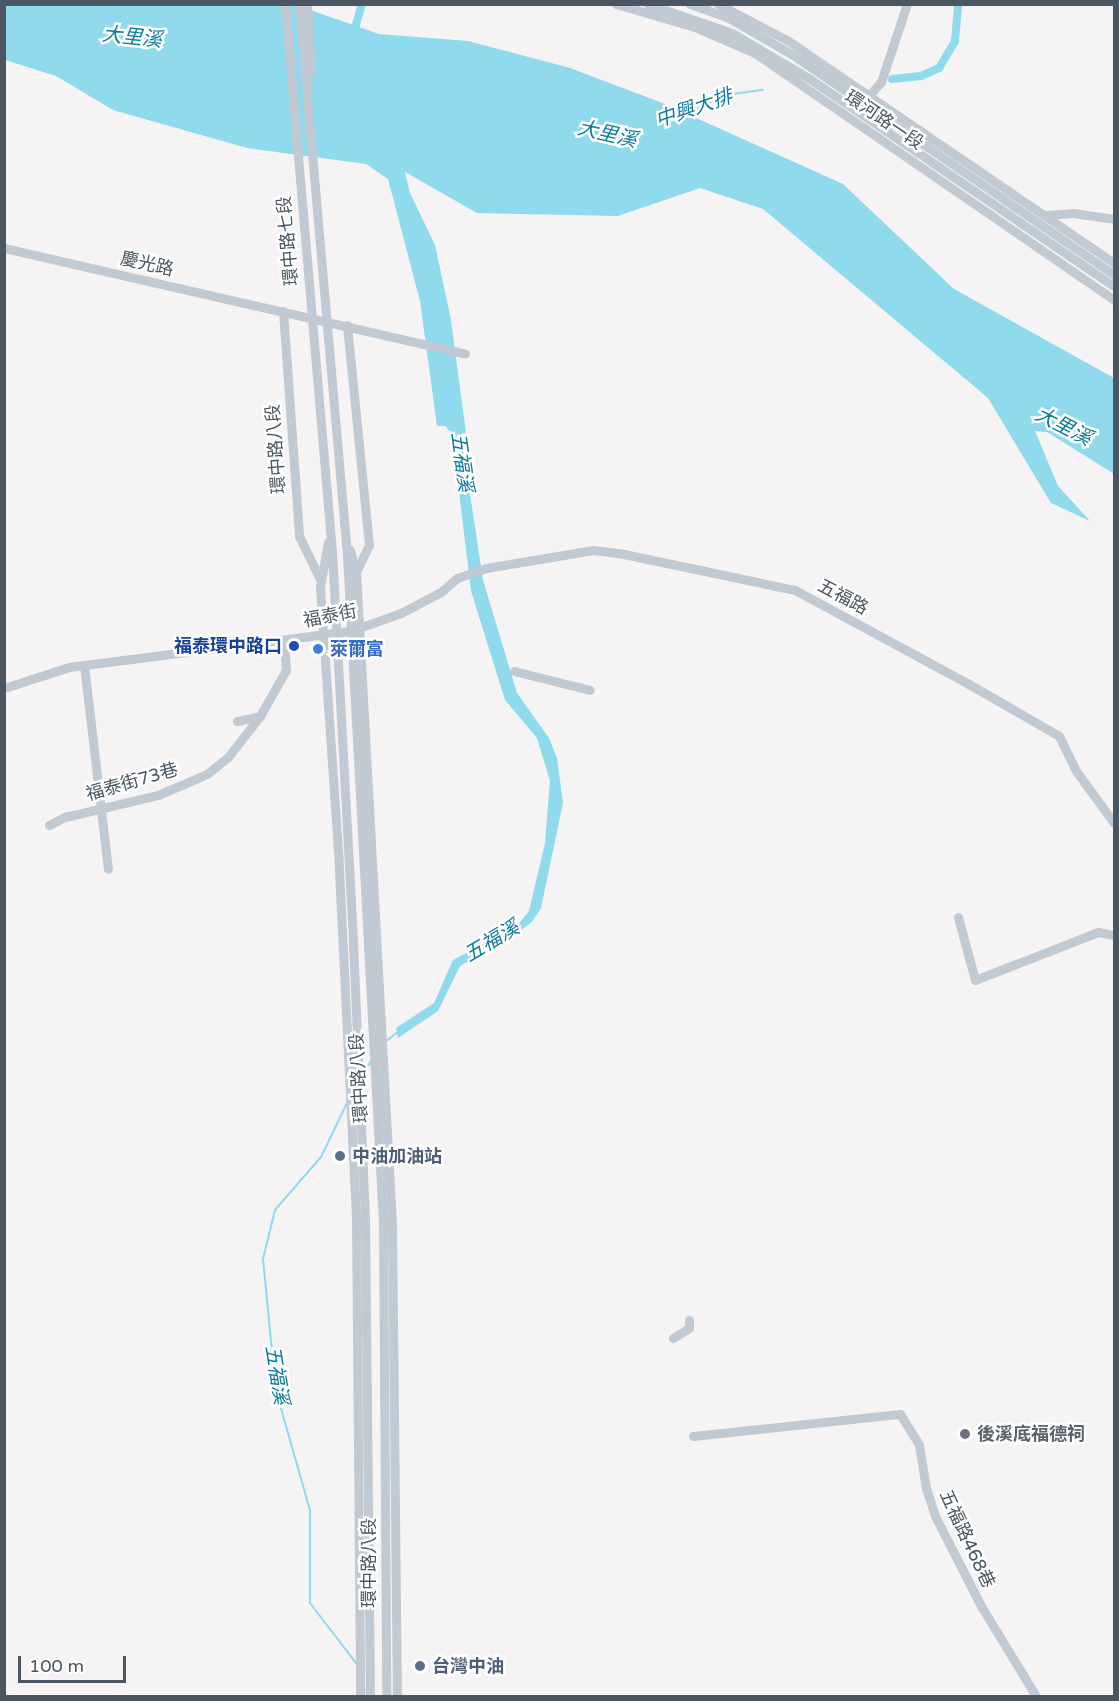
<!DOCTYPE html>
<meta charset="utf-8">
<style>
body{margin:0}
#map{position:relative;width:1119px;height:1701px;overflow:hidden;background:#f5f3f3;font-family:"Varela Round","Noto Sans TC",sans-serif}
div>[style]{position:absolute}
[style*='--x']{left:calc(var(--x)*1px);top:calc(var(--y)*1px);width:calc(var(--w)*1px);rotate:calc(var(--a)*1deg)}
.water>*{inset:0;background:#90daee}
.stream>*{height:2px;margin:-1px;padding:0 1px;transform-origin:1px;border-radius:1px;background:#90daee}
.canal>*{height:8px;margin:-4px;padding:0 4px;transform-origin:4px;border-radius:4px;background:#90daee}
.minor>*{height:9px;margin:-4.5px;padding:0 4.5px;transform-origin:4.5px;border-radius:4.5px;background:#c1cad2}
.dots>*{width:16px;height:16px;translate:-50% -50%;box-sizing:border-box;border:3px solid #fff;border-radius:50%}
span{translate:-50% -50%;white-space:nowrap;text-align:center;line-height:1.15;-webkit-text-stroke:5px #fff;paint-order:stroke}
.street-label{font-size:18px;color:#4a5661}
.transit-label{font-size:18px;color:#164399;font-weight:700}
.right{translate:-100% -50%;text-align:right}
.shop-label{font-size:18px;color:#366cbe;font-weight:700}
.left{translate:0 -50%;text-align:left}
.service-label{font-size:18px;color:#4e5e75;font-weight:700}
.worship-label{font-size:18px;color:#5b616d;font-weight:700}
.water-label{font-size:20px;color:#0c7c9b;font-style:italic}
.frame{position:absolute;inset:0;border:6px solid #4a5661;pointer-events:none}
.scale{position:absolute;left:18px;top:1656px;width:108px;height:27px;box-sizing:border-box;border:3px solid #4a5661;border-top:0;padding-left:8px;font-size:18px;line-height:21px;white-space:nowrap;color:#4a5661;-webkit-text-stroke:4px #fff;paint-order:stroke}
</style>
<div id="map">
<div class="water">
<i style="clip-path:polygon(5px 5px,296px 5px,379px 34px,468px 41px,570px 68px,665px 104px,843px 184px,954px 289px,1114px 378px,1114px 474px,1047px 432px,1035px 431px,1058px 486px,1090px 521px,1051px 503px,988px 398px,763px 209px,700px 188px,618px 216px,477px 213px,405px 172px,410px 193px,435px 245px,451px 320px,466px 433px,461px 434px,483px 580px,517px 693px,549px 738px,557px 758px,563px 803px,541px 908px,532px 922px,503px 943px,460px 966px,438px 1011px,398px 1038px,396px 1028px,434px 1003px,453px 960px,517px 926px,529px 911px,545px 843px,550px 781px,537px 738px,505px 700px,471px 591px,452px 434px,445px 426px,437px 426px,420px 301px,388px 179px,366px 164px,247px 148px,113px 110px,56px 76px,5px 60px)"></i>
</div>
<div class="stream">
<i style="--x:684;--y:114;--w:46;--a:-24.3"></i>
<i style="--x:726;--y:95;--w:37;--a:-8"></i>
<i style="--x:385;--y:1042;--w:18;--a:-38"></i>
<i style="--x:362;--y:1077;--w:18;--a:-61"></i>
<i style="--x:347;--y:1103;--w:60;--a:115.7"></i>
<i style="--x:321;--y:1157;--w:70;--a:131"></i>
<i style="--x:275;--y:1210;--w:50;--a:103.8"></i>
<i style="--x:263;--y:1259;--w:133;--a:84.4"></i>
<i style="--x:276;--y:1391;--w:124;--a:74.1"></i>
<i style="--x:310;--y:1510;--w:93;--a:90"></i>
<i style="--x:310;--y:1603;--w:76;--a:52.5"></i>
</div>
<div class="canal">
<i style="--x:353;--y:35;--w:32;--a:-74"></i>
<i style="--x:892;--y:79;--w:29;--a:-6"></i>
<i style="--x:921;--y:76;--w:20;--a:-24"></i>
<i style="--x:939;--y:68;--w:31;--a:-59"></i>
<i style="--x:955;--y:41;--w:37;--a:-85"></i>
</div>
<div class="minor">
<i style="--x:285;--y:4;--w:550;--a:85.1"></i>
<i style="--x:332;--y:552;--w:393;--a:86.9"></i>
<i style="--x:353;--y:944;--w:276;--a:87.5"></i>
<i style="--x:365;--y:1220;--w:476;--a:89.4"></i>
<i style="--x:299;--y:4;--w:553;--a:85.02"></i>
<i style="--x:347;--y:555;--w:667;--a:86.91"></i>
<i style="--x:383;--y:1221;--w:475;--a:89.6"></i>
<i style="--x:307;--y:4;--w:69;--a:86.7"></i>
<i style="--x:616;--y:4;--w:82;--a:16.2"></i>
<i style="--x:695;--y:27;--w:65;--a:23.4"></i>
<i style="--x:755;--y:53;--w:436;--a:34.5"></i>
<i style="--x:648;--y:4;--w:89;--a:19"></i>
<i style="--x:732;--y:33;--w:91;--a:30.5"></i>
<i style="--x:810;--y:79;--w:368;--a:34.3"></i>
<i style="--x:690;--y:4;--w:41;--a:19.7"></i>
<i style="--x:729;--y:18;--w:78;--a:30.2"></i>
<i style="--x:796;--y:57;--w:386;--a:34.4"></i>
<i style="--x:718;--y:4;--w:78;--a:27.6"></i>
<i style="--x:787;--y:40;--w:396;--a:34.3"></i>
<i style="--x:866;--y:99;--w:23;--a:-49"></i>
<i style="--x:881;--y:82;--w:82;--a:-71.6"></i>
<i style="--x:1046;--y:215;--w:27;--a:-4"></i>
<i style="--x:1073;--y:213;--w:41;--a:8.3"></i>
<i style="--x:4;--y:248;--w:473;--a:12.9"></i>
<i style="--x:283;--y:311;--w:226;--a:85.9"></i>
<i style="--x:299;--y:536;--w:50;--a:63.9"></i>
<i style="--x:347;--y:325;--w:221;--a:84.3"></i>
<i style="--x:369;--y:545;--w:30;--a:116"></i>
<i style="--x:328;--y:542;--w:46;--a:100.1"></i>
<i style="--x:320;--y:587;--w:263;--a:86.1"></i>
<i style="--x:338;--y:849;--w:367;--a:87.2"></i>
<i style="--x:356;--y:1216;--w:480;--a:89.5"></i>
<i style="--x:350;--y:550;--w:23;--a:75"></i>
<i style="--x:356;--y:572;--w:654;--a:86.84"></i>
<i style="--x:392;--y:1225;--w:471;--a:89.4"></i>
<i style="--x:84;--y:665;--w:205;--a:83.3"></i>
<i style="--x:514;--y:671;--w:78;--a:14"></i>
<i style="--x:4;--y:688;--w:68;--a:-17.9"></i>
<i style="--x:69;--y:667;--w:283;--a:-7.3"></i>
<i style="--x:350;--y:631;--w:54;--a:-19.4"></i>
<i style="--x:401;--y:613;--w:45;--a:-27.7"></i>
<i style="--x:441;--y:592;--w:21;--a:-41"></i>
<i style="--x:457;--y:578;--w:31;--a:-19"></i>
<i style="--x:486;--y:568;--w:109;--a:-9.5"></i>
<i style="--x:593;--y:550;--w:26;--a:7"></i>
<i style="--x:619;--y:553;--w:180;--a:11.9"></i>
<i style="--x:795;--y:590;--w:196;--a:28.4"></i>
<i style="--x:967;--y:683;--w:106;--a:29.9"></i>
<i style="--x:1059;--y:736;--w:39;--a:64"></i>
<i style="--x:1076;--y:771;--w:64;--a:53.8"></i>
<i style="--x:237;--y:721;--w:24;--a:-12"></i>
<i style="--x:49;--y:825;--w:18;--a:-27"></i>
<i style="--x:65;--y:817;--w:96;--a:-13.3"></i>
<i style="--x:158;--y:795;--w:53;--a:-23.2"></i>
<i style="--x:207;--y:774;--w:27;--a:-39"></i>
<i style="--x:228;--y:757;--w:52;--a:-52"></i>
<i style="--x:260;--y:716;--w:53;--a:-60.5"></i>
<i style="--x:286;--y:670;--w:29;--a:-94"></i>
<i style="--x:958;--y:917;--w:65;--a:74.9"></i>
<i style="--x:975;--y:980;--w:132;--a:-21.3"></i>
<i style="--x:1098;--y:932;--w:16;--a:11"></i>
<i style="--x:673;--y:1338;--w:19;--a:-32"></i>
<i style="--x:689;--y:1328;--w:8;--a:-90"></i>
<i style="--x:693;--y:1436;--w:208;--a:-6.1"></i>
<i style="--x:900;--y:1414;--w:36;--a:58"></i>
<i style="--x:919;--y:1445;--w:44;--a:80.8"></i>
<i style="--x:926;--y:1488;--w:29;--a:72"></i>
<i style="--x:935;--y:1516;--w:101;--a:62.9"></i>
<i style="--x:981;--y:1606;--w:105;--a:58.6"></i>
</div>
<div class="dots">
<i style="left:294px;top:646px;background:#1a4fb4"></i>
<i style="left:318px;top:649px;background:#3f7fe0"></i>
<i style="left:340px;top:1156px;background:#5c6f8a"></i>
<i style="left:965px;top:1434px;background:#6b7280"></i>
<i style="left:420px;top:1666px;background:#5c6f8a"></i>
</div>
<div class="street-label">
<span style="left:884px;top:120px;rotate:34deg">環河路一段</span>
<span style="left:288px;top:241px;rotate:-95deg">環中路七段</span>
<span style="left:147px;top:264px;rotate:13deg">慶光路</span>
<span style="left:276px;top:449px;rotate:-94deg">環中路八段</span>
<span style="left:843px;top:597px;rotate:28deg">五福路</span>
<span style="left:330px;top:616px;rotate:-11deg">福泰街</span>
<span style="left:132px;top:782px;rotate:-16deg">福泰街73巷</span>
<span style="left:359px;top:1078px;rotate:-93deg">環中路八段</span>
<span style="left:967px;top:1539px;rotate:65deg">五福路468巷</span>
<span style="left:369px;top:1563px;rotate:-90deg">環中路八段</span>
</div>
<div class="transit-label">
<span class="right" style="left:282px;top:646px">福泰環中路口</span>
</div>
<div class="shop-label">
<span class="left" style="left:330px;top:649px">萊爾富</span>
</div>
<div class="service-label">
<span class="left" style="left:352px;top:1156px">中油加油站</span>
<span class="left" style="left:432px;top:1666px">台灣中油</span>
</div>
<div class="worship-label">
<span class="left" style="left:977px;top:1434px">後溪底福德祠</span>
</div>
<div class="water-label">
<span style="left:132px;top:38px;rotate:6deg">大里溪</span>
<span style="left:694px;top:109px;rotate:-19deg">中興大排</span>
<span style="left:607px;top:135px;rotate:13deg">大里溪</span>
<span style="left:1063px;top:427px;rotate:27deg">大里溪</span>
<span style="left:461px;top:462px;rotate:82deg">五福溪</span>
<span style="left:492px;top:942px;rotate:-31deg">五福溪</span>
<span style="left:276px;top:1375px;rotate:81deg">五福溪</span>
</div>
<div class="frame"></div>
<div class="scale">100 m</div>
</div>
